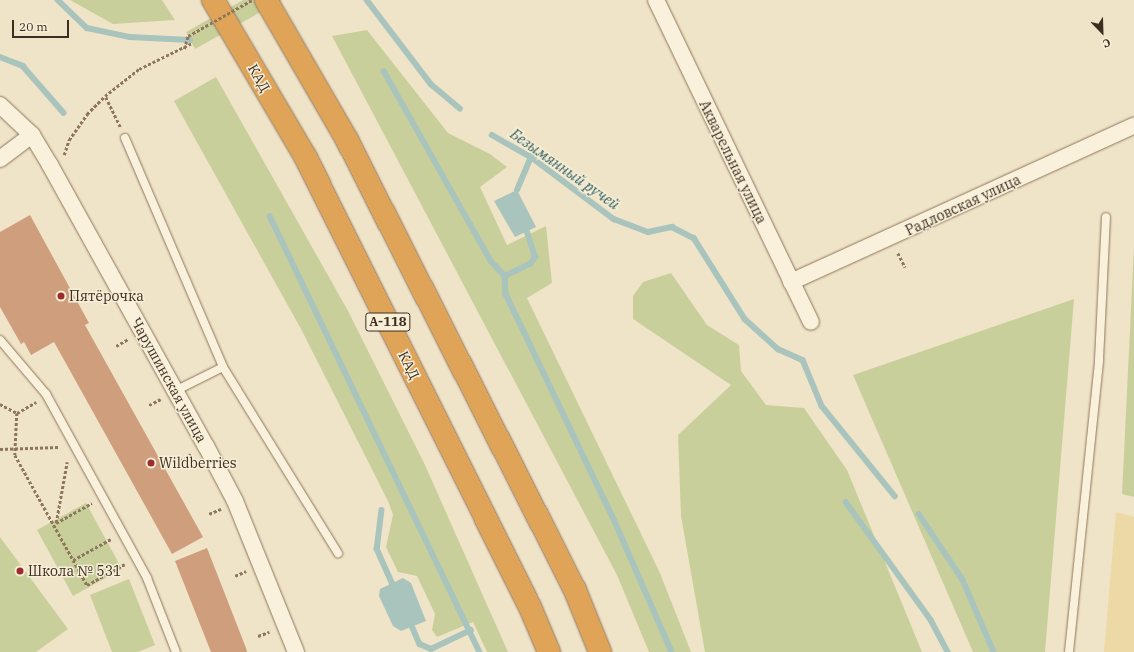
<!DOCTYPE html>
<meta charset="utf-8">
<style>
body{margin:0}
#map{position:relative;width:1134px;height:652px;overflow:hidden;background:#f0e4c8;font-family:"IBM Plex Serif",serif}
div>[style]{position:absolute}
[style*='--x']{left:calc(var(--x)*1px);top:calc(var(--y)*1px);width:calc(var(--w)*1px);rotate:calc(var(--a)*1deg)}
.green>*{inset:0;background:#c9cf9b}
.sand>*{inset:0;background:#ecd9a5}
.water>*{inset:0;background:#a9c4bc}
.stream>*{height:5.5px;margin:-2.75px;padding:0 2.75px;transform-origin:2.75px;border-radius:2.75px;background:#a9c4bc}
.building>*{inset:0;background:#cf9f7d}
.path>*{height:2.5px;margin-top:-1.25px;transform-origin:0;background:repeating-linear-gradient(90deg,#8d765c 0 3px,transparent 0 5px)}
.roads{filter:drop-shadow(0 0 1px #8d765c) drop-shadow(0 0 1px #8d765c)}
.service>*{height:8px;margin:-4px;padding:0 4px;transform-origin:4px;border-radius:4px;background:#faf1dc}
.minor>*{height:16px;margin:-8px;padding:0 8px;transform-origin:8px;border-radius:8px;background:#faf1dc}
.motorway>*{height:22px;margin:-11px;padding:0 11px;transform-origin:11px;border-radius:11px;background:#e0a458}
.path-bridge>*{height:2.5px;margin-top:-1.25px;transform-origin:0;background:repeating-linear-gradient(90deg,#8d765c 0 3px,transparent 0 5px)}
.dots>*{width:11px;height:11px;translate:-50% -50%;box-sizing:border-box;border:2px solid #f7eed8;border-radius:50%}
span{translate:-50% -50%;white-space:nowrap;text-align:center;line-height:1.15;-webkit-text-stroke:3px #f7eed8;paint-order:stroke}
.shield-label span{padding:1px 3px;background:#f7eed8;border:1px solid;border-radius:3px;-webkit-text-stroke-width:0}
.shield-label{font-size:13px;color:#3d2e20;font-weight:700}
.street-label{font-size:14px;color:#3d2e20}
.poi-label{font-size:14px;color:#3d2e20}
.left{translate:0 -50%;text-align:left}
.water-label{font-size:15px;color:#2f5d5a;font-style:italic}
.north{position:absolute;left:1082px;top:12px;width:40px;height:40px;-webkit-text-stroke:3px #f7eed8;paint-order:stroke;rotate:157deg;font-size:11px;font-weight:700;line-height:16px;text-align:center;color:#3d2e20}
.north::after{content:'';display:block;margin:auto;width:14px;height:18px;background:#3d2e20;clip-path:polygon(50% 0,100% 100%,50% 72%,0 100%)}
.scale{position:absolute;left:12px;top:20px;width:57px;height:18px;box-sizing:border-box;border:2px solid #3d2e20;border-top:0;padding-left:5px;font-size:12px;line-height:14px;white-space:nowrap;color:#3d2e20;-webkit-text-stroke:3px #f7eed8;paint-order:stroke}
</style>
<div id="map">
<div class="green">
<i style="clip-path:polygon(70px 0,162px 0,175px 20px,113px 24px)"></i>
<i style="clip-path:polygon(243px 0,282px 0,195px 49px,186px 32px)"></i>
<i style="clip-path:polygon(367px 30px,448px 133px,490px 154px,507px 167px,480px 187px,507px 245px,546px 226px,552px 283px,527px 298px,660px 573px,691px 652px,649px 652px,617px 575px,332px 36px)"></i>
<i style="clip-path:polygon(216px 77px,347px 309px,425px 465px,508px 652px,487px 652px,473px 622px,437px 637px,432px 630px,435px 614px,417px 576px,398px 572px,386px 547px,393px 515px,388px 501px,301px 329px,174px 101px)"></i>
<i style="clip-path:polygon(1134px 247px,1134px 497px,1122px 494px)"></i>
<i style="clip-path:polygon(671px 273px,707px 325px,739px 345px,741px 371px,766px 405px,804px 408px,847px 470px,922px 652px,705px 652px,681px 516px,678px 435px,731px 385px,633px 319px,633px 296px,643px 282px)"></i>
<i style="clip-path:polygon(1074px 299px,1045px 652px,973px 652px,853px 375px)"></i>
<i style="clip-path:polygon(86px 503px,122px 569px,73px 596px,37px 530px)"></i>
<i style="clip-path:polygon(0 537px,68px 629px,36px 652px,0 652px)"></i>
<i style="clip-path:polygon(129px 579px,155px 645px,138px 652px,112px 652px,90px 595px)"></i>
</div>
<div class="sand">
<i style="clip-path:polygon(1116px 512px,1134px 517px,1134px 652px,1104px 652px)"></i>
</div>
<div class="water">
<i style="clip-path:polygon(517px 190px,536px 227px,515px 237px,494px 201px)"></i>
<i style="clip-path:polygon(403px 578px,411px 583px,426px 621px,401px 631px,393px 626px,379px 596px,380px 589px)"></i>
</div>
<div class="stream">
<i style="--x:58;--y:0;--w:40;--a:44"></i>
<i style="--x:87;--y:28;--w:44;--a:11.8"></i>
<i style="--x:130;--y:37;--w:60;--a:2.9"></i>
<i style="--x:367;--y:0;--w:106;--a:52.7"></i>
<i style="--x:431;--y:84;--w:38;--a:40"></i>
<i style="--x:0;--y:57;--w:25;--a:21"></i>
<i style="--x:23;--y:66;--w:62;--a:48.9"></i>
<i style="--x:384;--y:71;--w:218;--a:60.6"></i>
<i style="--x:491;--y:261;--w:21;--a:47"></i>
<i style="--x:505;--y:276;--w:18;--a:87"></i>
<i style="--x:506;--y:294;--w:247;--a:64.4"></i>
<i style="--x:613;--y:517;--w:147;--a:66.4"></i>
<i style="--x:492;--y:135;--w:45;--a:29.4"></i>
<i style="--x:531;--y:157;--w:104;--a:36.8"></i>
<i style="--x:614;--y:219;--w:36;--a:21"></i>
<i style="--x:648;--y:232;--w:25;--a:-12"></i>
<i style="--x:672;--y:227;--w:25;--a:27"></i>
<i style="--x:694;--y:238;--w:96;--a:57.8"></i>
<i style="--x:745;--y:319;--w:45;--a:42.3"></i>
<i style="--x:778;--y:349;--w:27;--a:24"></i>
<i style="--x:803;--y:360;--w:50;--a:67.6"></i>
<i style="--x:822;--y:406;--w:116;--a:51"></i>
<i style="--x:517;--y:190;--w:36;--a:-67"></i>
<i style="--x:270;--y:216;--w:484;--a:64.3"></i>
<i style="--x:505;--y:276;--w:28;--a:-26"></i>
<i style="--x:530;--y:264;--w:9;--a:-54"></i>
<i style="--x:535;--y:257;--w:26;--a:-108"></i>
<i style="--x:846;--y:502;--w:145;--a:54.2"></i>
<i style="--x:931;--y:620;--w:36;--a:62"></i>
<i style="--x:382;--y:510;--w:39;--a:97"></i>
<i style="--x:377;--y:549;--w:44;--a:65.8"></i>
<i style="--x:919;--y:514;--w:79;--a:56.3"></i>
<i style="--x:963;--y:580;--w:78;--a:66.7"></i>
<i style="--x:410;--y:621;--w:25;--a:67"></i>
<i style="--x:420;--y:644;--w:12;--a:24"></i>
<i style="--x:431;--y:649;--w:44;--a:-25.4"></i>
</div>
<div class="building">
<i style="clip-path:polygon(30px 215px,89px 323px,85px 325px,203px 537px,172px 554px,54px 342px,31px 355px,24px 342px,21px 344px,0 307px,0 232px)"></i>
<i style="clip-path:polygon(207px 548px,246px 648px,247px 652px,211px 652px,175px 561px)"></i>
</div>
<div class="path">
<i style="--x:120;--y:127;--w:34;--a:-116"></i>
<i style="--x:105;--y:96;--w:43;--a:-38.5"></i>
<i style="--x:139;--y:69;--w:59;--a:-26.1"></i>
<i style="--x:64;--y:155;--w:16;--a:-72"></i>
<i style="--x:69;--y:140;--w:32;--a:-55"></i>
<i style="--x:87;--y:114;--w:25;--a:-45"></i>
<i style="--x:898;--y:253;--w:16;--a:63"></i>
<i style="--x:116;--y:346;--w:14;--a:-30"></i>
<i style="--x:0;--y:404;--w:19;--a:28"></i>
<i style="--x:17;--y:413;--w:42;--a:92.7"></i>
<i style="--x:15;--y:455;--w:149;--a:61"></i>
<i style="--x:87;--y:585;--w:43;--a:-28.9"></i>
<i style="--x:149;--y:405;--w:13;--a:-27"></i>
<i style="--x:17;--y:413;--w:22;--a:-30"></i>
<i style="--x:0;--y:449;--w:59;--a:-1.9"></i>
<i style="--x:180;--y:461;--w:13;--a:-32"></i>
<i style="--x:209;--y:514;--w:13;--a:-23"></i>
<i style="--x:56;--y:523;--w:62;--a:-79.8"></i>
<i style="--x:56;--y:523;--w:41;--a:-29.1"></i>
<i style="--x:73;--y:560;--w:43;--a:-28.9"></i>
<i style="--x:235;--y:576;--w:12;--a:-24"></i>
<i style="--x:258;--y:636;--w:12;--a:-20"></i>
</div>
<div class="roads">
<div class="service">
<i style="--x:125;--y:138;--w:249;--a:66.8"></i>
<i style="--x:223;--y:367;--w:54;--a:153.4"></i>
<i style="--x:0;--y:340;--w:71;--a:49.6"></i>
<i style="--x:46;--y:394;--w:210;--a:61.2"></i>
<i style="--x:147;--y:578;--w:79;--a:68.6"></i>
<i style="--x:223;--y:367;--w:219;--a:58.3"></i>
<i style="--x:1069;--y:652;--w:294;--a:-84.1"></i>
<i style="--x:1099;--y:360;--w:143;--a:-87.2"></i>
</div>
<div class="minor">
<i style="--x:656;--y:0;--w:357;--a:64.3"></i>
<i style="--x:0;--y:105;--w:44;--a:43.2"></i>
<i style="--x:32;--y:135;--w:35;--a:59"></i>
<i style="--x:50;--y:165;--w:321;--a:61"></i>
<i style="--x:206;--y:446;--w:62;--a:62.2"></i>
<i style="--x:235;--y:501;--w:163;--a:68"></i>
<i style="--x:0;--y:159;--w:40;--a:-37"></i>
<i style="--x:791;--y:282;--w:377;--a:-24.5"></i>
</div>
<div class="motorway">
<i style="--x:213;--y:0;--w:183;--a:59.5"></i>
<i style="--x:306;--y:158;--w:502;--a:63.49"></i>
<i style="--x:530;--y:607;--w:49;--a:67.1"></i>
<i style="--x:266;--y:0;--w:162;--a:59.9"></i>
<i style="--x:347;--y:140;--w:504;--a:63.13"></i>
<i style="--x:575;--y:590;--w:67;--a:68"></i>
</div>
</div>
<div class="path-bridge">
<i style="--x:184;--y:49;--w:14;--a:-73"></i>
<i style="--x:188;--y:36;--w:73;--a:-29.4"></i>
</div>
<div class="dots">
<i style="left:61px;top:296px;background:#9e2a2b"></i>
<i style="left:151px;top:463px;background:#9e2a2b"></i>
<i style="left:20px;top:571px;background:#9e2a2b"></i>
</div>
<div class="shield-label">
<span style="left:388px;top:322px">А-118</span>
</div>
<div class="street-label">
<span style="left:259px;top:78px;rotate:60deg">КАД</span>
<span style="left:733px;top:162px;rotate:64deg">Акварельная улица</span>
<span style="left:963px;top:205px;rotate:-25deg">Радловская улица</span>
<span style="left:409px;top:365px;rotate:63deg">КАД</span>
<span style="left:169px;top:380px;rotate:61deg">Чарушинская улица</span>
</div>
<div class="poi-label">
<span class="left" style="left:69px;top:296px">Пятёрочка</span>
<span class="left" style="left:159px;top:463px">Wildberries</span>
<span class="left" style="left:28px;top:571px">Школа № 531</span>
</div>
<div class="water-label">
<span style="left:565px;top:169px;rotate:35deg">Безымянный ручей</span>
</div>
<div class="north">С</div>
<div class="scale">20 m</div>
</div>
